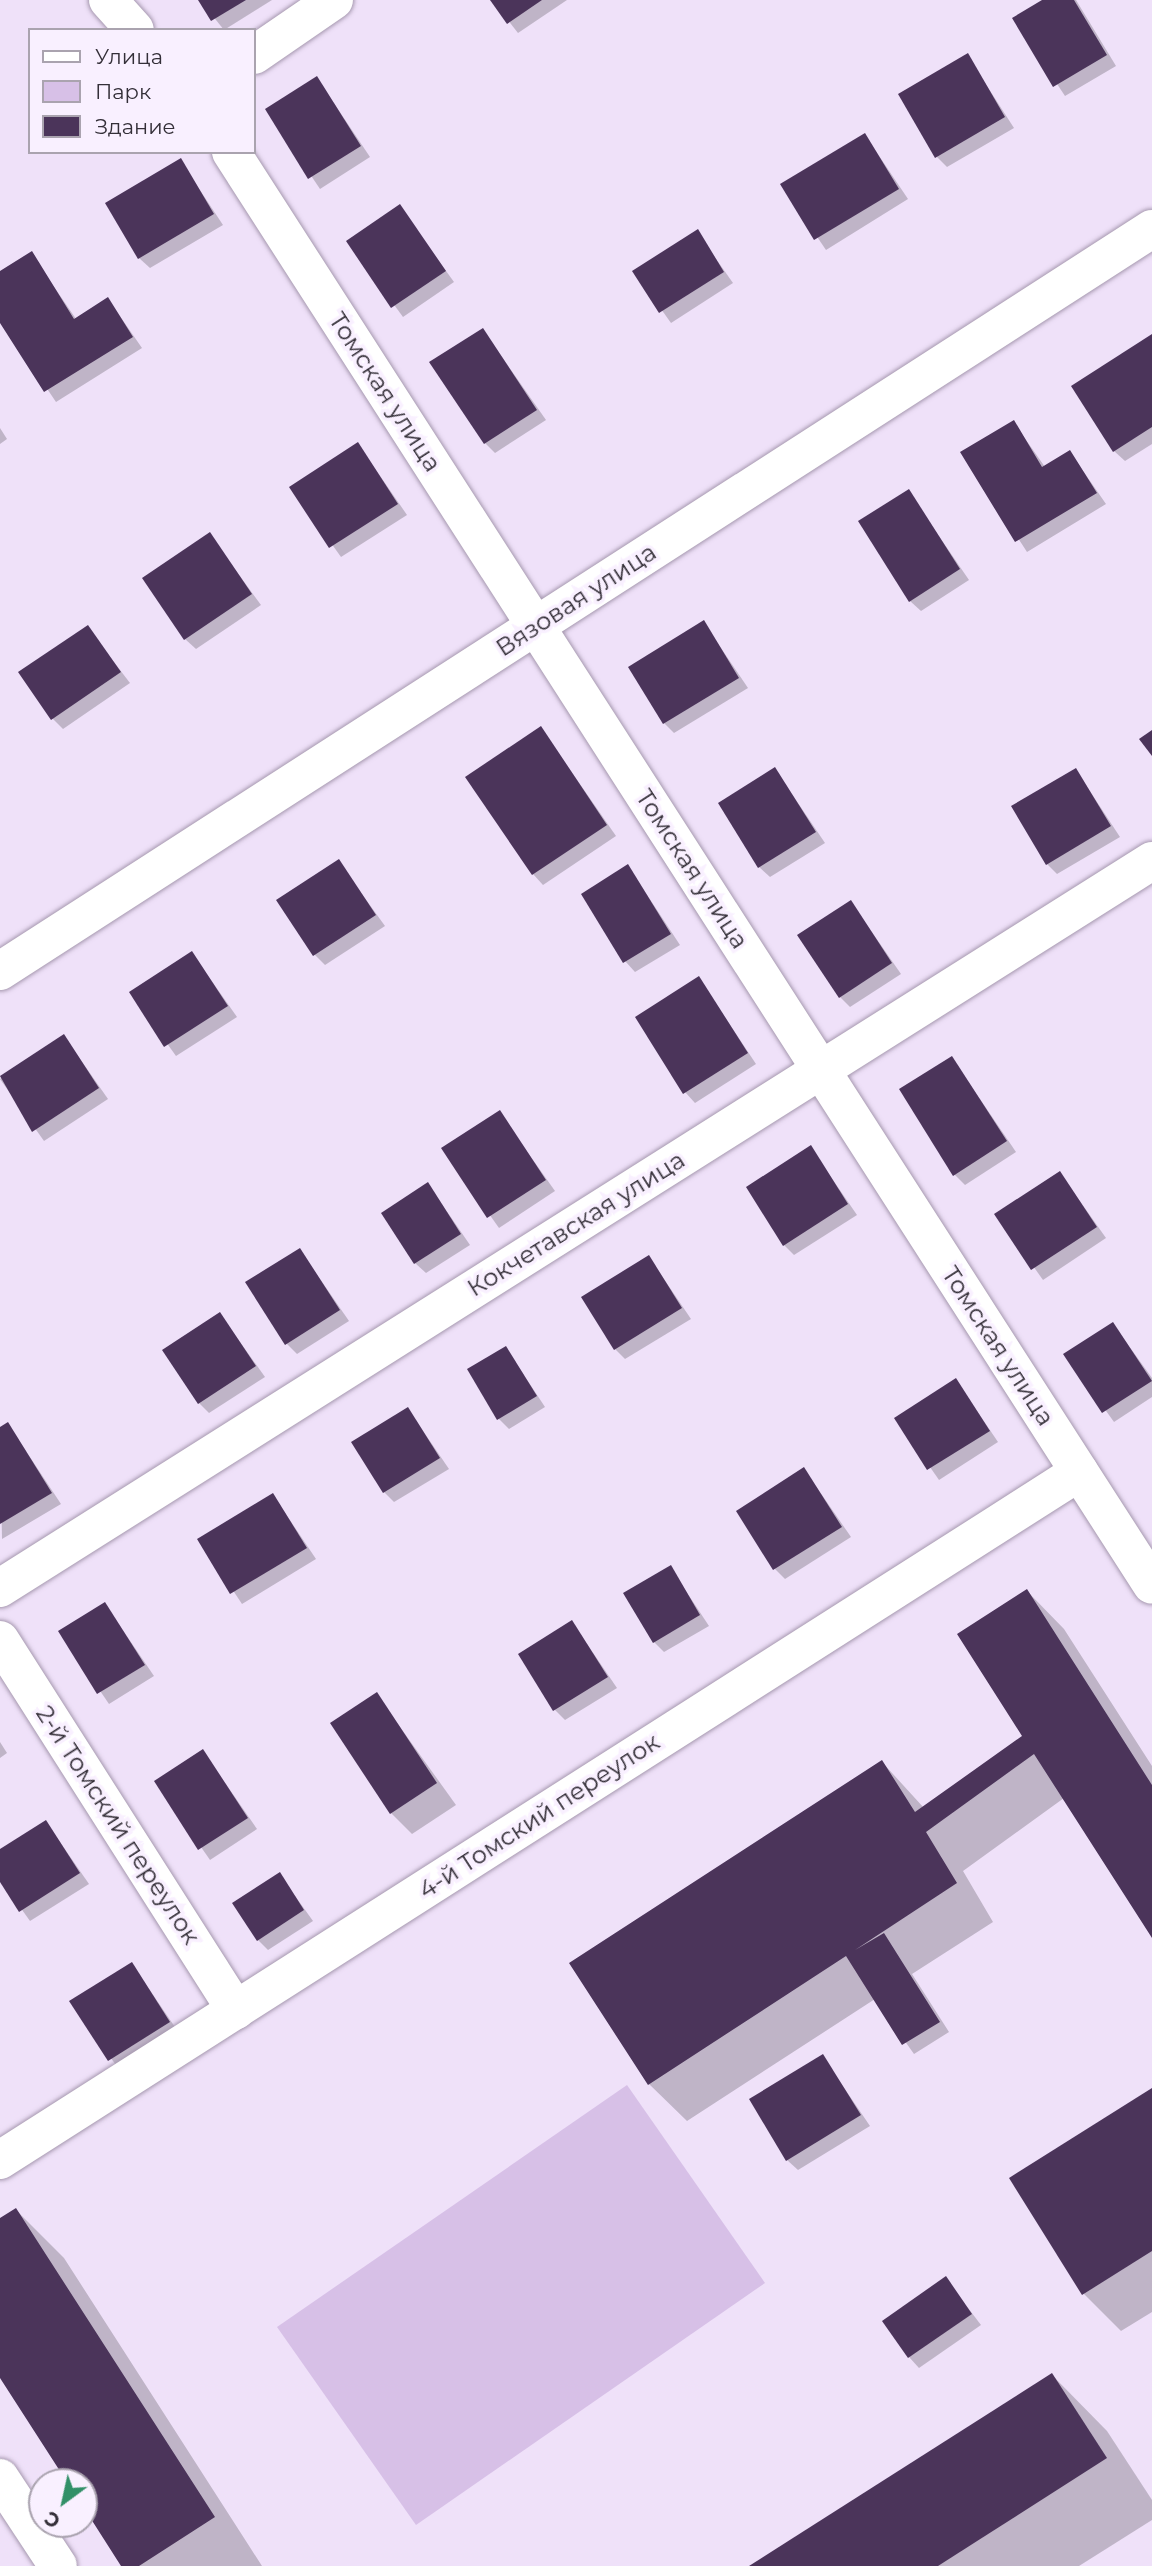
<!DOCTYPE html>
<meta charset="utf-8">
<style>
body{margin:0}
#map{position:relative;width:1152px;height:2566px;overflow:hidden;background:#efe1f9;font-family:Montserrat,sans-serif}
div>[style]{position:absolute}
[style*='--x']{left:calc(var(--x)*1px);top:calc(var(--y)*1px);width:calc(var(--w)*1px);rotate:calc(var(--a)*1deg)}
.green>*{inset:0;background:#d7c0e7}
.shadow>*{inset:0;background:#0003}
.building>*{inset:0;background:#4b345a}
.roads{filter:drop-shadow(0 0 2px #a698af) drop-shadow(0 0 2px #a698af)}
.minor>*{height:38px;margin:-19px;padding:0 19px;transform-origin:19px;border-radius:19px;background:#fff}
span{translate:-50% -50%;white-space:nowrap;text-align:center;line-height:1.15;-webkit-text-stroke:7px #f9f0ff;paint-order:stroke}
.street-label{font-size:24px;color:#342f38}
.legend{position:absolute;left:28px;top:28px;width:228px;height:126px;box-sizing:border-box;background:#f9f0ff;border:2px solid #aaa3af;margin:0;padding:9px 12px;list-style:none;font-size:21px;color:#342f38}
.legend li{display:flex;align-items:center;gap:14px;height:35px}
.legend b{width:35px;border:2px solid #aaa3af}
.north{position:absolute;left:28px;top:2468px;width:70px;height:70px;box-sizing:border-box;background:#f9f0ff;border:2px solid #aaa3af;border-radius:50%;rotate:213deg;font-size:19px;font-weight:700;line-height:28px;text-align:center;color:#342f38}
.north::after{content:'';display:block;margin:auto;width:24px;height:32px;background:#329068;clip-path:polygon(50% 0,100% 100%,50% 72%,0 100%)}
</style>
<div id="map">
<div class="green">
<i style="clip-path:polygon(627px 2085px,765px 2283px,416px 2525px,277px 2327px)"></i>
</div>
<div class="shadow">
<i style="clip-path:polygon(200px 0,272px 0,224px 30px)"></i>
<i style="clip-path:polygon(492px 0,567px 0,518px 33px)"></i>
<i style="clip-path:polygon(1045px 0,1076px 0,1116px 66px,1065px 96px,1014px 19px)"></i>
<i style="clip-path:polygon(967px 55px,1014px 128px,947px 167px,937px 157px)"></i>
<i style="clip-path:polygon(317px 78px,370px 157px,320px 189px,267px 110px)"></i>
<i style="clip-path:polygon(865px 135px,908px 199px,826px 250px,782px 185px)"></i>
<i style="clip-path:polygon(180px 160px,223px 225px,150px 268px,139px 258px)"></i>
<i style="clip-path:polygon(400px 207px,454px 282px,403px 317px,348px 242px)"></i>
<i style="clip-path:polygon(697px 232px,733px 283px,671px 323px,634px 271px)"></i>
<i style="clip-path:polygon(31px 253px,76px 319px,108px 299px,142px 348px,56px 402px,0 319px,0 273px)"></i>
<i style="clip-path:polygon(483px 330px,546px 420px,495px 453px,485px 443px)"></i>
<i style="clip-path:polygon(1152px 336px,1152px 444px,1125px 461px,1114px 451px)"></i>
<i style="clip-path:polygon(1014px 423px,1045px 467px,1070px 452px,1106px 504px,1027px 552px,963px 453px)"></i>
<i style="clip-path:polygon(0 428px,7px 439px,0 444px)"></i>
<i style="clip-path:polygon(358px 444px,407px 515px,341px 557px,291px 487px)"></i>
<i style="clip-path:polygon(908px 491px,969px 580px,921px 611px,910px 601px)"></i>
<i style="clip-path:polygon(210px 535px,261px 605px,196px 649px,185px 639px)"></i>
<i style="clip-path:polygon(704px 623px,748px 688px,674px 733px,664px 723px)"></i>
<i style="clip-path:polygon(87px 627px,130px 683px,63px 729px,52px 718px)"></i>
<i style="clip-path:polygon(541px 728px,616px 836px,543px 885px,533px 874px)"></i>
<i style="clip-path:polygon(775px 769px,825px 843px,770px 877px,759px 867px)"></i>
<i style="clip-path:polygon(1076px 770px,1120px 837px,1057px 874px,1047px 864px)"></i>
<i style="clip-path:polygon(338px 861px,385px 926px,325px 965px,315px 955px)"></i>
<i style="clip-path:polygon(628px 866px,680px 945px,635px 972px,625px 961px)"></i>
<i style="clip-path:polygon(851px 902px,901px 974px,850px 1007px,840px 997px)"></i>
<i style="clip-path:polygon(192px 953px,237px 1017px,176px 1056px,131px 993px)"></i>
<i style="clip-path:polygon(699px 978px,756px 1064px,695px 1103px,685px 1092px)"></i>
<i style="clip-path:polygon(64px 1036px,108px 1099px,44px 1141px,0 1079px)"></i>
<i style="clip-path:polygon(952px 1058px,1016px 1152px,965px 1185px,955px 1175px)"></i>
<i style="clip-path:polygon(499px 1112px,555px 1191px,499px 1228px,443px 1149px)"></i>
<i style="clip-path:polygon(811px 1148px,857px 1215px,794px 1255px,784px 1245px)"></i>
<i style="clip-path:polygon(1060px 1173px,1106px 1238px,1043px 1280px,997px 1215px)"></i>
<i style="clip-path:polygon(428px 1184px,470px 1245px,426px 1273px,415px 1263px)"></i>
<i style="clip-path:polygon(300px 1250px,349px 1321px,297px 1354px,287px 1344px)"></i>
<i style="clip-path:polygon(649px 1257px,691px 1319px,625px 1359px,615px 1349px)"></i>
<i style="clip-path:polygon(220px 1314px,265px 1377px,209px 1413px,199px 1403px)"></i>
<i style="clip-path:polygon(1113px 1324px,1152px 1378px,1152px 1397px,1114px 1422px,1066px 1355px)"></i>
<i style="clip-path:polygon(506px 1348px,545px 1407px,509px 1429px,499px 1419px)"></i>
<i style="clip-path:polygon(956px 1380px,998px 1442px,939px 1480px,896px 1418px)"></i>
<i style="clip-path:polygon(408px 1409px,449px 1469px,394px 1502px,384px 1492px)"></i>
<i style="clip-path:polygon(8px 1424px,61px 1504px,2px 1539px,0 1429px)"></i>
<i style="clip-path:polygon(804px 1469px,851px 1537px,785px 1579px,775px 1569px)"></i>
<i style="clip-path:polygon(273px 1495px,316px 1559px,242px 1604px,199px 1539px)"></i>
<i style="clip-path:polygon(670px 1567px,709px 1626px,664px 1652px,654px 1642px)"></i>
<i style="clip-path:polygon(1027px 1591px,1064px 1629px,1152px 1766px,1152px 1935px,1064px 1798px,963px 1871px,993px 1922px,912px 1974px,949px 2032px,914px 2054px,875px 1999px,687px 2121px,649px 2084px,882px 1762px,924px 1808px,1025px 1736px)"></i>
<i style="clip-path:polygon(105px 1604px,154px 1676px,109px 1704px,60px 1632px)"></i>
<i style="clip-path:polygon(572px 1622px,617px 1688px,565px 1720px,555px 1710px)"></i>
<i style="clip-path:polygon(377px 1695px,456px 1805px,412px 1834px,391px 1813px)"></i>
<i style="clip-path:polygon(0 1742px,7px 1753px,0 1758px)"></i>
<i style="clip-path:polygon(203px 1751px,257px 1829px,210px 1860px,156px 1782px)"></i>
<i style="clip-path:polygon(46px 1822px,89px 1884px,30px 1921px,0 1879px,0 1851px)"></i>
<i style="clip-path:polygon(280px 1875px,313px 1921px,268px 1950px,258px 1940px)"></i>
<i style="clip-path:polygon(132px 1964px,179px 2033px,120px 2071px,72px 2002px)"></i>
<i style="clip-path:polygon(823px 2057px,870px 2126px,798px 2170px,787px 2160px)"></i>
<i style="clip-path:polygon(1152px 2090px,1152px 2312px,1121px 2331px,1084px 2294px)"></i>
<i style="clip-path:polygon(16px 2210px,64px 2258px,262px 2566px,123px 2566px,84px 2505px,84px 2482px,69px 2482px,0 2375px,0 2220px)"></i>
<i style="clip-path:polygon(946px 2279px,981px 2325px,919px 2368px,909px 2357px)"></i>
<i style="clip-path:polygon(1052px 2375px,1107px 2431px,1152px 2500px,1152px 2520px,1079px 2566px,754px 2566px)"></i>
</div>
<div class="building">
<i style="clip-path:polygon(198px 0,246px 0,211px 21px)"></i>
<i style="clip-path:polygon(490px 0,542px 0,507px 24px)"></i>
<i style="clip-path:polygon(1042px 0,1074px 0,1107px 55px,1053px 87px,1012px 18px)"></i>
<i style="clip-path:polygon(968px 53px,1005px 117px,935px 158px,898px 94px)"></i>
<i style="clip-path:polygon(317px 76px,361px 146px,308px 179px,265px 109px)"></i>
<i style="clip-path:polygon(865px 133px,899px 189px,814px 240px,780px 184px)"></i>
<i style="clip-path:polygon(181px 158px,214px 214px,138px 259px,105px 203px)"></i>
<i style="clip-path:polygon(400px 204px,446px 271px,391px 308px,346px 241px)"></i>
<i style="clip-path:polygon(698px 229px,724px 272px,659px 313px,632px 271px)"></i>
<i style="clip-path:polygon(32px 251px,74px 319px,108px 297px,133px 337px,44px 392px,0 323px,0 271px)"></i>
<i style="clip-path:polygon(483px 328px,537px 410px,484px 444px,429px 362px)"></i>
<i style="clip-path:polygon(1152px 334px,1152px 427px,1113px 452px,1071px 386px)"></i>
<i style="clip-path:polygon(1014px 420px,1042px 467px,1070px 450px,1097px 493px,1015px 542px,960px 452px)"></i>
<i style="clip-path:polygon(358px 442px,398px 504px,329px 548px,289px 487px)"></i>
<i style="clip-path:polygon(909px 489px,960px 569px,909px 602px,858px 521px)"></i>
<i style="clip-path:polygon(210px 532px,252px 594px,184px 640px,142px 578px)"></i>
<i style="clip-path:polygon(704px 620px,739px 678px,663px 724px,628px 667px)"></i>
<i style="clip-path:polygon(88px 625px,121px 672px,51px 720px,18px 672px)"></i>
<i style="clip-path:polygon(541px 726px,607px 825px,532px 875px,465px 777px)"></i>
<i style="clip-path:polygon(1152px 730px,1152px 756px,1139px 739px)"></i>
<i style="clip-path:polygon(775px 767px,816px 832px,758px 868px,718px 803px)"></i>
<i style="clip-path:polygon(1076px 768px,1111px 826px,1046px 865px,1011px 806px)"></i>
<i style="clip-path:polygon(339px 859px,376px 915px,313px 956px,276px 900px)"></i>
<i style="clip-path:polygon(628px 864px,671px 934px,623px 963px,581px 894px)"></i>
<i style="clip-path:polygon(851px 900px,892px 963px,839px 998px,797px 935px)"></i>
<i style="clip-path:polygon(192px 951px,228px 1006px,164px 1047px,129px 992px)"></i>
<i style="clip-path:polygon(699px 976px,748px 1053px,683px 1094px,635px 1017px)"></i>
<i style="clip-path:polygon(64px 1034px,99px 1088px,32px 1132px,0 1076px)"></i>
<i style="clip-path:polygon(952px 1056px,1007px 1141px,953px 1176px,899px 1089px)"></i>
<i style="clip-path:polygon(500px 1110px,546px 1180px,487px 1218px,441px 1148px)"></i>
<i style="clip-path:polygon(811px 1145px,848px 1204px,783px 1246px,746px 1187px)"></i>
<i style="clip-path:polygon(1060px 1171px,1097px 1227px,1031px 1270px,994px 1214px)"></i>
<i style="clip-path:polygon(428px 1182px,461px 1234px,414px 1264px,381px 1213px)"></i>
<i style="clip-path:polygon(300px 1248px,340px 1310px,285px 1345px,245px 1282px)"></i>
<i style="clip-path:polygon(649px 1255px,682px 1308px,614px 1350px,581px 1297px)"></i>
<i style="clip-path:polygon(220px 1312px,256px 1366px,198px 1404px,162px 1350px)"></i>
<i style="clip-path:polygon(1113px 1322px,1152px 1381px,1102px 1413px,1063px 1354px)"></i>
<i style="clip-path:polygon(506px 1346px,537px 1396px,497px 1420px,467px 1369px)"></i>
<i style="clip-path:polygon(956px 1378px,990px 1431px,927px 1470px,894px 1418px)"></i>
<i style="clip-path:polygon(408px 1407px,440px 1458px,383px 1493px,351px 1442px)"></i>
<i style="clip-path:polygon(8px 1422px,52px 1493px,0 1524px,0 1427px)"></i>
<i style="clip-path:polygon(804px 1467px,842px 1527px,773px 1570px,736px 1511px)"></i>
<i style="clip-path:polygon(273px 1493px,307px 1548px,230px 1594px,197px 1539px)"></i>
<i style="clip-path:polygon(671px 1565px,700px 1615px,653px 1643px,623px 1593px)"></i>
<i style="clip-path:polygon(1027px 1589px,1152px 1785px,1152px 1938px,1034px 1754px,926px 1832px,957px 1883px,855px 1950px,884px 1933px,940px 2022px,902px 2045px,846px 1956px,648px 2085px,569px 1963px,882px 1760px,915px 1812px,1022px 1736px,957px 1634px)"></i>
<i style="clip-path:polygon(105px 1602px,145px 1665px,97px 1694px,58px 1631px)"></i>
<i style="clip-path:polygon(572px 1620px,608px 1677px,553px 1711px,518px 1654px)"></i>
<i style="clip-path:polygon(377px 1692px,437px 1783px,390px 1814px,330px 1723px)"></i>
<i style="clip-path:polygon(203px 1749px,248px 1818px,198px 1850px,154px 1781px)"></i>
<i style="clip-path:polygon(46px 1820px,80px 1873px,19px 1912px,0 1882px,0 1849px)"></i>
<i style="clip-path:polygon(280px 1872px,304px 1910px,257px 1941px,232px 1903px)"></i>
<i style="clip-path:polygon(132px 1962px,170px 2022px,108px 2061px,69px 2001px)"></i>
<i style="clip-path:polygon(823px 2054px,861px 2115px,786px 2161px,749px 2099px)"></i>
<i style="clip-path:polygon(1152px 2088px,1152px 2251px,1082px 2295px,1009px 2178px)"></i>
<i style="clip-path:polygon(16px 2208px,215px 2517px,139px 2566px,121px 2566px,84px 2508px,84px 2482px,67px 2482px,0 2378px,0 2218px)"></i>
<i style="clip-path:polygon(946px 2276px,972px 2314px,908px 2358px,882px 2321px)"></i>
<i style="clip-path:polygon(1052px 2373px,1107px 2458px,938px 2566px,749px 2566px)"></i>
</div>
<div class="roads">
<div class="minor">
<i style="--x:108;--y:0;--w:40;--a:48"></i>
<i style="--x:254;--y:55;--w:97;--a:-34.5"></i>
<i style="--x:231;--y:152;--w:1703;--a:57.27"></i>
<i style="--x:0;--y:971;--w:1370;--a:-32.79"></i>
<i style="--x:0;--y:1588;--w:1362;--a:-32.26"></i>
<i style="--x:0;--y:1640;--w:439;--a:57.5"></i>
<i style="--x:0;--y:2160;--w:1280;--a:-32.52"></i>
<i style="--x:0;--y:2478;--w:105;--a:56.6"></i>
</div>
</div>
<div class="street-label">
<span style="left:385px;top:392px;rotate:57deg">Томская улица</span>
<span style="left:576px;top:600px;rotate:-33deg">Вязовая улица</span>
<span style="left:692px;top:869px;rotate:57deg">Томская улица</span>
<span style="left:576px;top:1224px;rotate:-32deg">Кокчетавская улица</span>
<span style="left:998px;top:1346px;rotate:57deg">Томская улица</span>
<span style="left:539px;top:1816px;rotate:-33deg">4-й Томский переулок</span>
<span style="left:118px;top:1825px;rotate:57deg">2-й Томский переулок</span>
</div>
<ul class="legend">
<li><b style="height:9px;background:#fff"></b>Улица</li>
<li><b style="height:19px;background:#d7c0e7"></b>Парк</li>
<li><b style="height:19px;background:#4b345a"></b>Здание</li>
</ul>
<div class="north">С</div>
</div>
